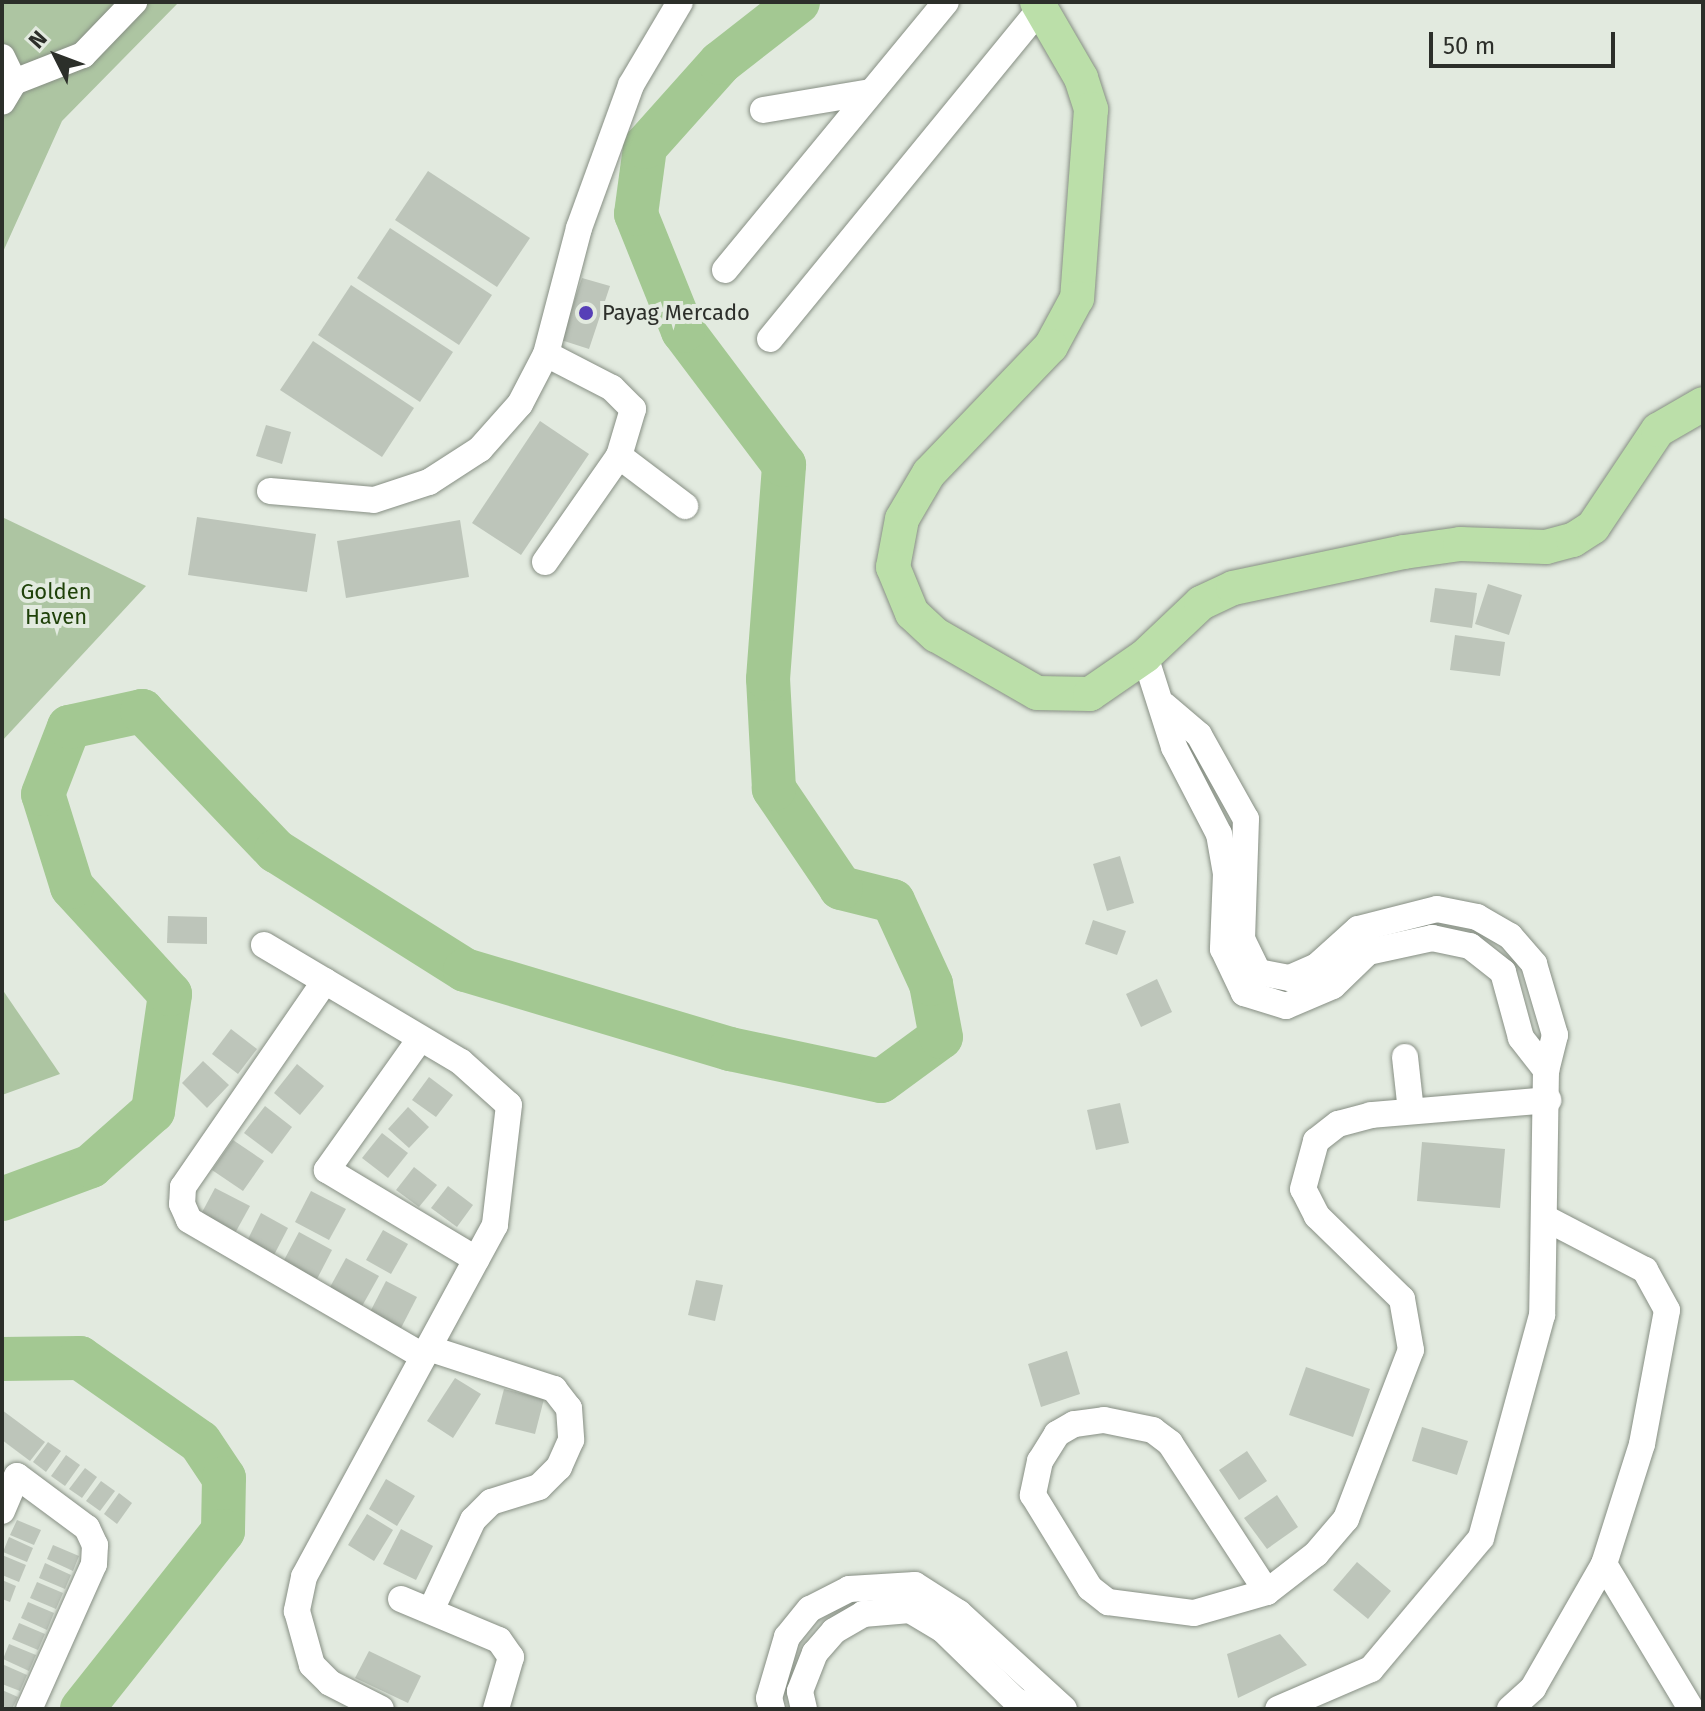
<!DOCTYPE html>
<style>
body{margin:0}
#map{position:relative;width:1705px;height:1711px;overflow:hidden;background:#e2eadf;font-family:"Fira Sans",sans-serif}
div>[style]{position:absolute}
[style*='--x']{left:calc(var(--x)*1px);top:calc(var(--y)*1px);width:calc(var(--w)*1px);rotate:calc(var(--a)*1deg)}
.green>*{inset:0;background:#adc5a2}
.river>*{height:44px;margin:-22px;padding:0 22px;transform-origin:22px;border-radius:22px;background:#a3c892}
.building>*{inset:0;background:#bdc5ba}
.roads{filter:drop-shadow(0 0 2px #878f84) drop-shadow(0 0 2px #878f84)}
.minor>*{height:26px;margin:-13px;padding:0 13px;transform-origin:13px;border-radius:13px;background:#fff}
.major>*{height:34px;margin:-17px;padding:0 17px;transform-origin:17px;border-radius:17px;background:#bbdfa9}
.dots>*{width:22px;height:22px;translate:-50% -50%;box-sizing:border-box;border:4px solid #e2eadf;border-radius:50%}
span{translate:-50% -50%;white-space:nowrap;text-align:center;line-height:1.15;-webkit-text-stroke:8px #e2eadf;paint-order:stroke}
.poi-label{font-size:22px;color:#2c2f2a}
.left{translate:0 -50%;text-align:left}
.park-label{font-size:22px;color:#1f4109}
.frame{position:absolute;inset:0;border:4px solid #2c2f2a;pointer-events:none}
.north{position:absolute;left:16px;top:16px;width:80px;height:80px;-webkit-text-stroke:6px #e2eadf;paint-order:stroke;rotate:312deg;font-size:22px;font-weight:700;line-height:32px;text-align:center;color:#2c2f2a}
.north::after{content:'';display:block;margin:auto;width:28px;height:36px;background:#2c2f2a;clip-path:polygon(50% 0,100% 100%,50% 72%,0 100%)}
.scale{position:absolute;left:1429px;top:32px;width:186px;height:36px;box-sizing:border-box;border:4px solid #2c2f2a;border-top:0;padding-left:10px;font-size:24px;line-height:28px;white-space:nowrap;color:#2c2f2a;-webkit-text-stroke:6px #e2eadf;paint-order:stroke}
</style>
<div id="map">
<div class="green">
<i style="clip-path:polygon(2px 2px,179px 2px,62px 121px,2px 254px)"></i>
<i style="clip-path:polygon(2px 517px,146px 586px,2px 741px)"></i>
<i style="clip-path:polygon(2px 989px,60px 1074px,2px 1095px)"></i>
</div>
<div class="river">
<i style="--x:2;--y:1199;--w:95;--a:-20.3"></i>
<i style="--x:91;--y:1166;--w:83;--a:-41.6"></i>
<i style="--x:153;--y:1111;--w:118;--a:-81.7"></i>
<i style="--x:170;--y:994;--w:145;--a:-132.5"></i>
<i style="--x:72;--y:887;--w:97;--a:-107.3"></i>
<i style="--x:43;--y:794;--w:72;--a:-68.8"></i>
<i style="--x:69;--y:727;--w:75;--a:-12.4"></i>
<i style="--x:142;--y:711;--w:194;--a:46.3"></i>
<i style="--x:276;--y:851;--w:223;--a:32.2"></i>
<i style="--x:465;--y:970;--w:277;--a:16.6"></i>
<i style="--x:730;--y:1049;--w:154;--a:12"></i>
<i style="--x:881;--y:1081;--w:74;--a:-36.3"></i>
<i style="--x:941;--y:1037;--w:54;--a:-100.7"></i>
<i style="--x:931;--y:984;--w:91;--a:-114.6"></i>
<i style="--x:893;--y:901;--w:54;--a:-166"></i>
<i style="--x:841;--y:888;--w:120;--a:-124.1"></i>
<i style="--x:774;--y:789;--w:110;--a:-93.1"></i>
<i style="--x:768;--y:679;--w:215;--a:-85.7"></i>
<i style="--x:784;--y:465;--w:168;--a:-127"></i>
<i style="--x:683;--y:331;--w:126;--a:-111.9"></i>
<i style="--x:636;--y:214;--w:68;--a:-82.3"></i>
<i style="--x:645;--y:147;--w:113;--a:-48.2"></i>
<i style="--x:720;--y:63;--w:99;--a:-38"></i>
<i style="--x:2;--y:1359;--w:78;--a:-0.7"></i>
<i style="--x:80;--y:1358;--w:146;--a:35"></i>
<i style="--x:200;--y:1442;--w:43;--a:56.3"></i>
<i style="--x:224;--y:1478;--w:53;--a:91.1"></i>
<i style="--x:223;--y:1531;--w:227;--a:128.4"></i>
</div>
<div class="building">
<i style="clip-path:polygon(428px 171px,530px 238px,497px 287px,395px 220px)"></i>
<i style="clip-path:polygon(390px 228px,492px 295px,459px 345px,357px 278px)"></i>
<i style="clip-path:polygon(582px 278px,610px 286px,589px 349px,561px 340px)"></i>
<i style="clip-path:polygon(351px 285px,453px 352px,420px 402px,318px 335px)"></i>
<i style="clip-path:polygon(313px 341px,414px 408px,382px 457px,280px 390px)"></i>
<i style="clip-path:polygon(540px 421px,589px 454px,521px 555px,472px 523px)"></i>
<i style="clip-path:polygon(266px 425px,291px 432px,282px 464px,256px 456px)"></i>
<i style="clip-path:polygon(197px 517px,316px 534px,307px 592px,188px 575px)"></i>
<i style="clip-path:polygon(460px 520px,469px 577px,346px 598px,337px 541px)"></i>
<i style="clip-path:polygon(1488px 584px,1522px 595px,1509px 635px,1475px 624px)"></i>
<i style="clip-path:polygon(1435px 588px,1477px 593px,1472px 628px,1430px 622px)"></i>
<i style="clip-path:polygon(1455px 635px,1505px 642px,1500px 676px,1450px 670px)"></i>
<i style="clip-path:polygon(1120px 856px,1134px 903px,1107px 911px,1093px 864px)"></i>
<i style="clip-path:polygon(168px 916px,207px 917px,207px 944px,167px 943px)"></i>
<i style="clip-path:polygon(1093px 920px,1126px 931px,1117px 955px,1085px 944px)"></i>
<i style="clip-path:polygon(1157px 979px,1172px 1012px,1141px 1027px,1126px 994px)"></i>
<i style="clip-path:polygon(231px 1029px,257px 1049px,238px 1074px,212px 1054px)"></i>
<i style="clip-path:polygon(203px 1061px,229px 1085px,207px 1108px,182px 1083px)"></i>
<i style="clip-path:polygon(297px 1064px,324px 1086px,300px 1115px,274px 1093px)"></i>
<i style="clip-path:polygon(429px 1077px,453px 1095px,436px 1117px,412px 1100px)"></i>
<i style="clip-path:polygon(1120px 1103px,1129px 1143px,1096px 1150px,1087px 1110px)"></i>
<i style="clip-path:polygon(265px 1106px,292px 1127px,272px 1154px,244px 1133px)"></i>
<i style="clip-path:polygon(408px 1107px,429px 1127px,409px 1148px,388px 1129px)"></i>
<i style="clip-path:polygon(382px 1133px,408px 1153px,388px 1178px,362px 1158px)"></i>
<i style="clip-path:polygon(233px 1140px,264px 1161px,243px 1191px,212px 1170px)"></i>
<i style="clip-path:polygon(1422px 1142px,1505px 1149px,1500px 1208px,1417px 1201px)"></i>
<i style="clip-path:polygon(414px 1167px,437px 1185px,419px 1207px,396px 1190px)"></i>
<i style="clip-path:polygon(448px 1186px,473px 1205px,457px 1227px,431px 1208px)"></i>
<i style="clip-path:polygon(215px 1188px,250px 1206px,234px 1235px,200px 1216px)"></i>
<i style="clip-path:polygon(311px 1191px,346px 1209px,329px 1240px,295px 1222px)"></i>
<i style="clip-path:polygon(261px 1213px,288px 1228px,274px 1255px,247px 1241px)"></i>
<i style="clip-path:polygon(383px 1230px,408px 1244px,391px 1274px,366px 1260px)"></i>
<i style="clip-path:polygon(299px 1232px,332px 1250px,317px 1279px,283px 1262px)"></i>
<i style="clip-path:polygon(346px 1258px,379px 1276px,361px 1308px,329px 1289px)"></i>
<i style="clip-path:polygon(696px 1280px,723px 1285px,715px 1321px,688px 1315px)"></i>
<i style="clip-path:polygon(386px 1281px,417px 1297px,401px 1328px,370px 1312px)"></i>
<i style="clip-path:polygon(1067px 1351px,1080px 1394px,1041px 1407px,1028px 1364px)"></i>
<i style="clip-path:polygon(1306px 1367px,1370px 1389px,1353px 1437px,1289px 1415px)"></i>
<i style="clip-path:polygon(455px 1378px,481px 1394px,453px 1438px,427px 1421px)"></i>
<i style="clip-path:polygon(504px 1389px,544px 1399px,535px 1434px,495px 1424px)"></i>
<i style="clip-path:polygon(2px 1410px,45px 1442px,30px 1461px,2px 1440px)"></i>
<i style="clip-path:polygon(1422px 1427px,1468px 1441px,1457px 1475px,1412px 1461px)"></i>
<i style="clip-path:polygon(48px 1442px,61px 1451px,46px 1472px,33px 1462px)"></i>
<i style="clip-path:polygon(1247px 1451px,1267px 1481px,1239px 1500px,1219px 1470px)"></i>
<i style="clip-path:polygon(66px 1455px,80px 1465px,65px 1486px,51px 1476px)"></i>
<i style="clip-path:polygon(85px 1468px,97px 1477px,82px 1498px,69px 1489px)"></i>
<i style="clip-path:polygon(386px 1479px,415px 1496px,397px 1526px,369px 1509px)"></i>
<i style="clip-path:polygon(101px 1481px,115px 1491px,100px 1511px,86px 1501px)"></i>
<i style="clip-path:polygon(119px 1493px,132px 1503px,117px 1524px,104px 1514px)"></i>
<i style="clip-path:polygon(1277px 1495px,1298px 1527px,1267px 1549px,1244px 1518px)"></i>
<i style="clip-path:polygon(367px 1514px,393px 1530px,374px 1561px,348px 1545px)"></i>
<i style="clip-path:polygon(17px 1520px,41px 1530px,34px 1545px,10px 1535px)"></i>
<i style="clip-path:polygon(401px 1529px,433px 1546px,416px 1580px,383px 1564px)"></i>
<i style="clip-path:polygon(9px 1537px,33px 1548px,27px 1562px,3px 1552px)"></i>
<i style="clip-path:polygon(53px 1545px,79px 1556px,73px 1571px,47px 1559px)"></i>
<i style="clip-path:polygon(2px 1555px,26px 1565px,19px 1582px,2px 1575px)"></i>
<i style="clip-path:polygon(1357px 1562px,1391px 1591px,1368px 1619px,1333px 1590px)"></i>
<i style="clip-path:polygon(45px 1563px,71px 1575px,65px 1589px,39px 1578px)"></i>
<i style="clip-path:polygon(2px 1580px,16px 1586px,10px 1602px,2px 1599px)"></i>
<i style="clip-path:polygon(37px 1582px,63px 1593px,56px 1609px,30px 1598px)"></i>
<i style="clip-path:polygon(28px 1602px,54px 1613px,47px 1630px,21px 1618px)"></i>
<i style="clip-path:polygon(19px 1623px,45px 1634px,38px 1650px,12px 1639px)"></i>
<i style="clip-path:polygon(1280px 1634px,1307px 1665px,1238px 1698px,1227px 1654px)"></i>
<i style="clip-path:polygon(9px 1644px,36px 1655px,29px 1671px,3px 1659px)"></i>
<i style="clip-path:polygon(369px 1651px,421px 1676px,408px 1703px,355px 1678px)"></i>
<i style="clip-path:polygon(2px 1664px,27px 1675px,20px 1691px,2px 1684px)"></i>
<i style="clip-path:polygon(2px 1690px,18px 1697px,12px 1709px,2px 1706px)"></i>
</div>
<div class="roads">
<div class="minor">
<i style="--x:2;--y:57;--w:28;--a:64"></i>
<i style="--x:14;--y:82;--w:23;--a:121"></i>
<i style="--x:14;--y:82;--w:74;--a:-21.4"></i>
<i style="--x:83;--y:55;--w:74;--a:-46.1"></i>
<i style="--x:763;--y:110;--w:109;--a:-9.5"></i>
<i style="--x:725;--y:270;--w:347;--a:-50.5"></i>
<i style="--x:770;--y:339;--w:426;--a:-50.7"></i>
<i style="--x:619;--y:456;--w:83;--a:37.1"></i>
<i style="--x:270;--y:491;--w:104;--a:4.9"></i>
<i style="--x:374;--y:500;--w:58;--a:-18.1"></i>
<i style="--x:429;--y:482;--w:61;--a:-32.9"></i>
<i style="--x:480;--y:449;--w:60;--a:-48.4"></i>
<i style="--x:520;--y:404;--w:56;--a:-62.5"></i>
<i style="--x:546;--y:354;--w:130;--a:-75.3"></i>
<i style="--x:579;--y:228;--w:152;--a:-70"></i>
<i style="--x:631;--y:85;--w:96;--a:-59.4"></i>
<i style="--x:545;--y:562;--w:129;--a:-55.1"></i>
<i style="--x:619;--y:456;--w:49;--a:-73.4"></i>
<i style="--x:633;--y:409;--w:30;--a:-135"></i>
<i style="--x:612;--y:388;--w:74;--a:-152.7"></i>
<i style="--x:1145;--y:656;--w:96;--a:72.3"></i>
<i style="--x:1174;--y:747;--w:98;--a:62.7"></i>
<i style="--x:1219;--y:834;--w:40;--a:80"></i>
<i style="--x:1226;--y:873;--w:76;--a:92.3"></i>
<i style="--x:1223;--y:949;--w:49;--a:64.5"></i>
<i style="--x:1244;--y:993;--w:44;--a:17.2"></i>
<i style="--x:1286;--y:1006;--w:51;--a:-23.1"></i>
<i style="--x:1333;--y:986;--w:49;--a:-44.2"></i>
<i style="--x:1368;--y:952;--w:66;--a:-12.3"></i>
<i style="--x:1432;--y:938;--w:39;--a:12"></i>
<i style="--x:1470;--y:946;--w:42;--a:38.2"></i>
<i style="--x:1503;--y:972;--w:68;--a:74.7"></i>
<i style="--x:1521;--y:1038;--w:41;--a:52"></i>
<i style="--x:1164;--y:705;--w:46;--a:40.6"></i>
<i style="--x:1199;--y:735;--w:96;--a:60.8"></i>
<i style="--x:1246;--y:819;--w:120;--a:91.9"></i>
<i style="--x:1242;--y:939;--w:37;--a:64"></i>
<i style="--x:1258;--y:972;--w:33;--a:11"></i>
<i style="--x:1290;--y:978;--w:30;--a:-24"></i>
<i style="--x:1317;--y:966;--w:55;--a:-42.1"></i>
<i style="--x:1358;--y:929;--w:81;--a:-14.2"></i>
<i style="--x:1437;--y:909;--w:41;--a:11.3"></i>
<i style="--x:1477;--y:917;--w:38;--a:30"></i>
<i style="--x:1510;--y:936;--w:37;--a:49"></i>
<i style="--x:1534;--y:964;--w:74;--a:73.5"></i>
<i style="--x:1555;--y:1035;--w:36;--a:104"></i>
<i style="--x:1546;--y:1070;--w:245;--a:90.9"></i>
<i style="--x:1542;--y:1315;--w:231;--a:105.3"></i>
<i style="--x:1481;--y:1538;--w:171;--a:130"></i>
<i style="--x:1371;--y:1669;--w:101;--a:156.7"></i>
<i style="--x:264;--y:945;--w:229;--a:30.7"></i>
<i style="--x:461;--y:1062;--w:64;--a:41.9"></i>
<i style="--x:509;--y:1105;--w:121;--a:96.7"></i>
<i style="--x:495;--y:1225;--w:400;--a:118.5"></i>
<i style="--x:304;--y:1577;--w:35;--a:102"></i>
<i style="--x:297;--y:1611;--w:56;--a:74.5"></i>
<i style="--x:312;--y:1665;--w:25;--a:45"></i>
<i style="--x:330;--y:1683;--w:57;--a:27"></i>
<i style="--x:325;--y:981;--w:250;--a:124.6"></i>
<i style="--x:183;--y:1187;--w:17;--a:93"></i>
<i style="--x:182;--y:1204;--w:17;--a:66"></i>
<i style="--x:189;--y:1220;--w:271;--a:30.2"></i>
<i style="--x:420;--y:1039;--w:161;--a:125.4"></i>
<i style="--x:327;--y:1170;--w:174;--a:30.9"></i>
<i style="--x:1405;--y:1057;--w:54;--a:83.7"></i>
<i style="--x:428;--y:1348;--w:133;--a:18"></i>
<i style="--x:554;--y:1389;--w:24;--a:52"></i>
<i style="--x:569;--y:1408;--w:32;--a:86"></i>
<i style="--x:571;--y:1440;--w:30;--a:114"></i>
<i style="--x:559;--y:1467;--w:28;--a:135"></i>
<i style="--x:539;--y:1487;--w:50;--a:162.6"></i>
<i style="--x:491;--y:1502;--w:25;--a:135"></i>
<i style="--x:473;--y:1520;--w:97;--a:115"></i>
<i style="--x:2;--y:1511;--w:38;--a:-67"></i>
<i style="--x:17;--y:1476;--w:87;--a:36.6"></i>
<i style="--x:87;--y:1528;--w:19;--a:65"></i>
<i style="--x:95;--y:1545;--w:19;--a:93"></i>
<i style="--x:94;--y:1564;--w:159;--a:114.1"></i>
<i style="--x:1604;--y:1564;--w:169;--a:59"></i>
<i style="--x:1267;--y:1592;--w:178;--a:-123.1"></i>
<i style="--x:1170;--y:1443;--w:21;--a:-143"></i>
<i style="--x:1153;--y:1430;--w:50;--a:-168.5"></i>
<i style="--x:1104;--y:1420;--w:30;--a:172"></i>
<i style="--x:1074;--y:1424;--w:20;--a:150"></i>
<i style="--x:1057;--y:1434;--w:32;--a:122"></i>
<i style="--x:1040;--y:1461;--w:35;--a:102"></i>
<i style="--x:1033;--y:1495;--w:109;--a:58.5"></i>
<i style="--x:1090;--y:1588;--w:23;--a:38"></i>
<i style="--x:1108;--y:1602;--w:87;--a:7.3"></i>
<i style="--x:1194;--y:1613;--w:76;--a:-16"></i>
<i style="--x:1267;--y:1592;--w:62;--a:-37.8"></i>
<i style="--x:1316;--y:1554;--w:46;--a:-49.4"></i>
<i style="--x:1346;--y:1519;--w:181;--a:-69"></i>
<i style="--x:1411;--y:1350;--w:52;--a:-100"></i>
<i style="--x:1402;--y:1299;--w:119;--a:-135.7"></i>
<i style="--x:1317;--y:1216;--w:30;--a:-117"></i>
<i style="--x:1303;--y:1189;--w:50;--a:-74.8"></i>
<i style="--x:1316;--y:1141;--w:28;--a:-38"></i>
<i style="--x:1338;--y:1124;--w:34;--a:-15"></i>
<i style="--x:1371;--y:1115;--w:178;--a:-4.8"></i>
<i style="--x:401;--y:1599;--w:106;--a:22.7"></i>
<i style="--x:499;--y:1640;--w:21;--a:55"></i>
<i style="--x:511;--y:1657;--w:54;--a:106.1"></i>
<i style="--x:772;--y:1709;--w:11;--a:-105"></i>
<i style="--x:769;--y:1698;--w:64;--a:-73.6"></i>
<i style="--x:787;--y:1637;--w:36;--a:-51"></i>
<i style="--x:810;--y:1609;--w:44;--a:-27.1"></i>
<i style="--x:849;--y:1589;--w:66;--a:-3.5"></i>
<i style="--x:915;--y:1585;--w:52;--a:32.5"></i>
<i style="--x:959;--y:1613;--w:142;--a:42.4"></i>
<i style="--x:804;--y:1709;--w:18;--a:-103"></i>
<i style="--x:800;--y:1691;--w:41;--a:-68.5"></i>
<i style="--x:815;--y:1653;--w:29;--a:-49"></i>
<i style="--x:834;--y:1631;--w:34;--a:-30"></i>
<i style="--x:863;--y:1614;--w:47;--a:-4.9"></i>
<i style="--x:910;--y:1610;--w:39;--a:31"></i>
<i style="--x:943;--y:1630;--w:102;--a:44.2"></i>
<i style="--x:1016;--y:1701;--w:23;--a:20"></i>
<i style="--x:1510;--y:1709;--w:31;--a:-42"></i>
<i style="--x:1533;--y:1688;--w:143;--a:-60.2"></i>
<i style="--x:1604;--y:1564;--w:126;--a:-72.4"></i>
<i style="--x:1642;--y:1444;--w:136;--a:-79.4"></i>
<i style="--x:1667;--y:1310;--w:46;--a:-118.8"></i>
<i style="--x:1645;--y:1270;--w:110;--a:-152.5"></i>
</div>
<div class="major">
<i style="--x:1037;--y:2;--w:88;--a:59.9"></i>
<i style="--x:1081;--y:78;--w:33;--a:72"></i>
<i style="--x:1091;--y:109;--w:190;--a:94.2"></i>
<i style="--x:1077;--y:298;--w:55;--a:118.4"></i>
<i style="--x:1051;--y:346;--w:176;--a:133.8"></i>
<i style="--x:929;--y:473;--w:53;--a:120.4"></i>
<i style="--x:902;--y:519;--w:49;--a:100.6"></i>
<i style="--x:893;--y:567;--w:50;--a:67.6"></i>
<i style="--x:912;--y:613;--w:33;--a:43"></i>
<i style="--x:936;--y:635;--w:116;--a:29.9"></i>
<i style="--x:1037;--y:693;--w:53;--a:1.1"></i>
<i style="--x:1090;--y:694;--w:67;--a:-34.6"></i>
<i style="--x:1145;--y:656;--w:77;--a:-43.4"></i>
<i style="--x:1201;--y:603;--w:35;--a:-25"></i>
<i style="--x:1233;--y:588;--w:175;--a:-11.9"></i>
<i style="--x:1404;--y:552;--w:57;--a:-8.1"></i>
<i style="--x:1460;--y:544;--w:86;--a:2"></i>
<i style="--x:1546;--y:547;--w:28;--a:-15"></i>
<i style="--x:1573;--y:540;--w:24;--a:-33"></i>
<i style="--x:1593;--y:527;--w:117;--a:-56.2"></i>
<i style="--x:1658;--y:430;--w:52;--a:-30"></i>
</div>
</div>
<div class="dots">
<i style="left:586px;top:313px;background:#563fb7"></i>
</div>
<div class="poi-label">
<span class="left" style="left:602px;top:313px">Payag Mercado</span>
</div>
<div class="park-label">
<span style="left:56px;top:604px">Golden<br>Haven</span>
</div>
<div class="frame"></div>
<div class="north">N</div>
<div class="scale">50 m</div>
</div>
